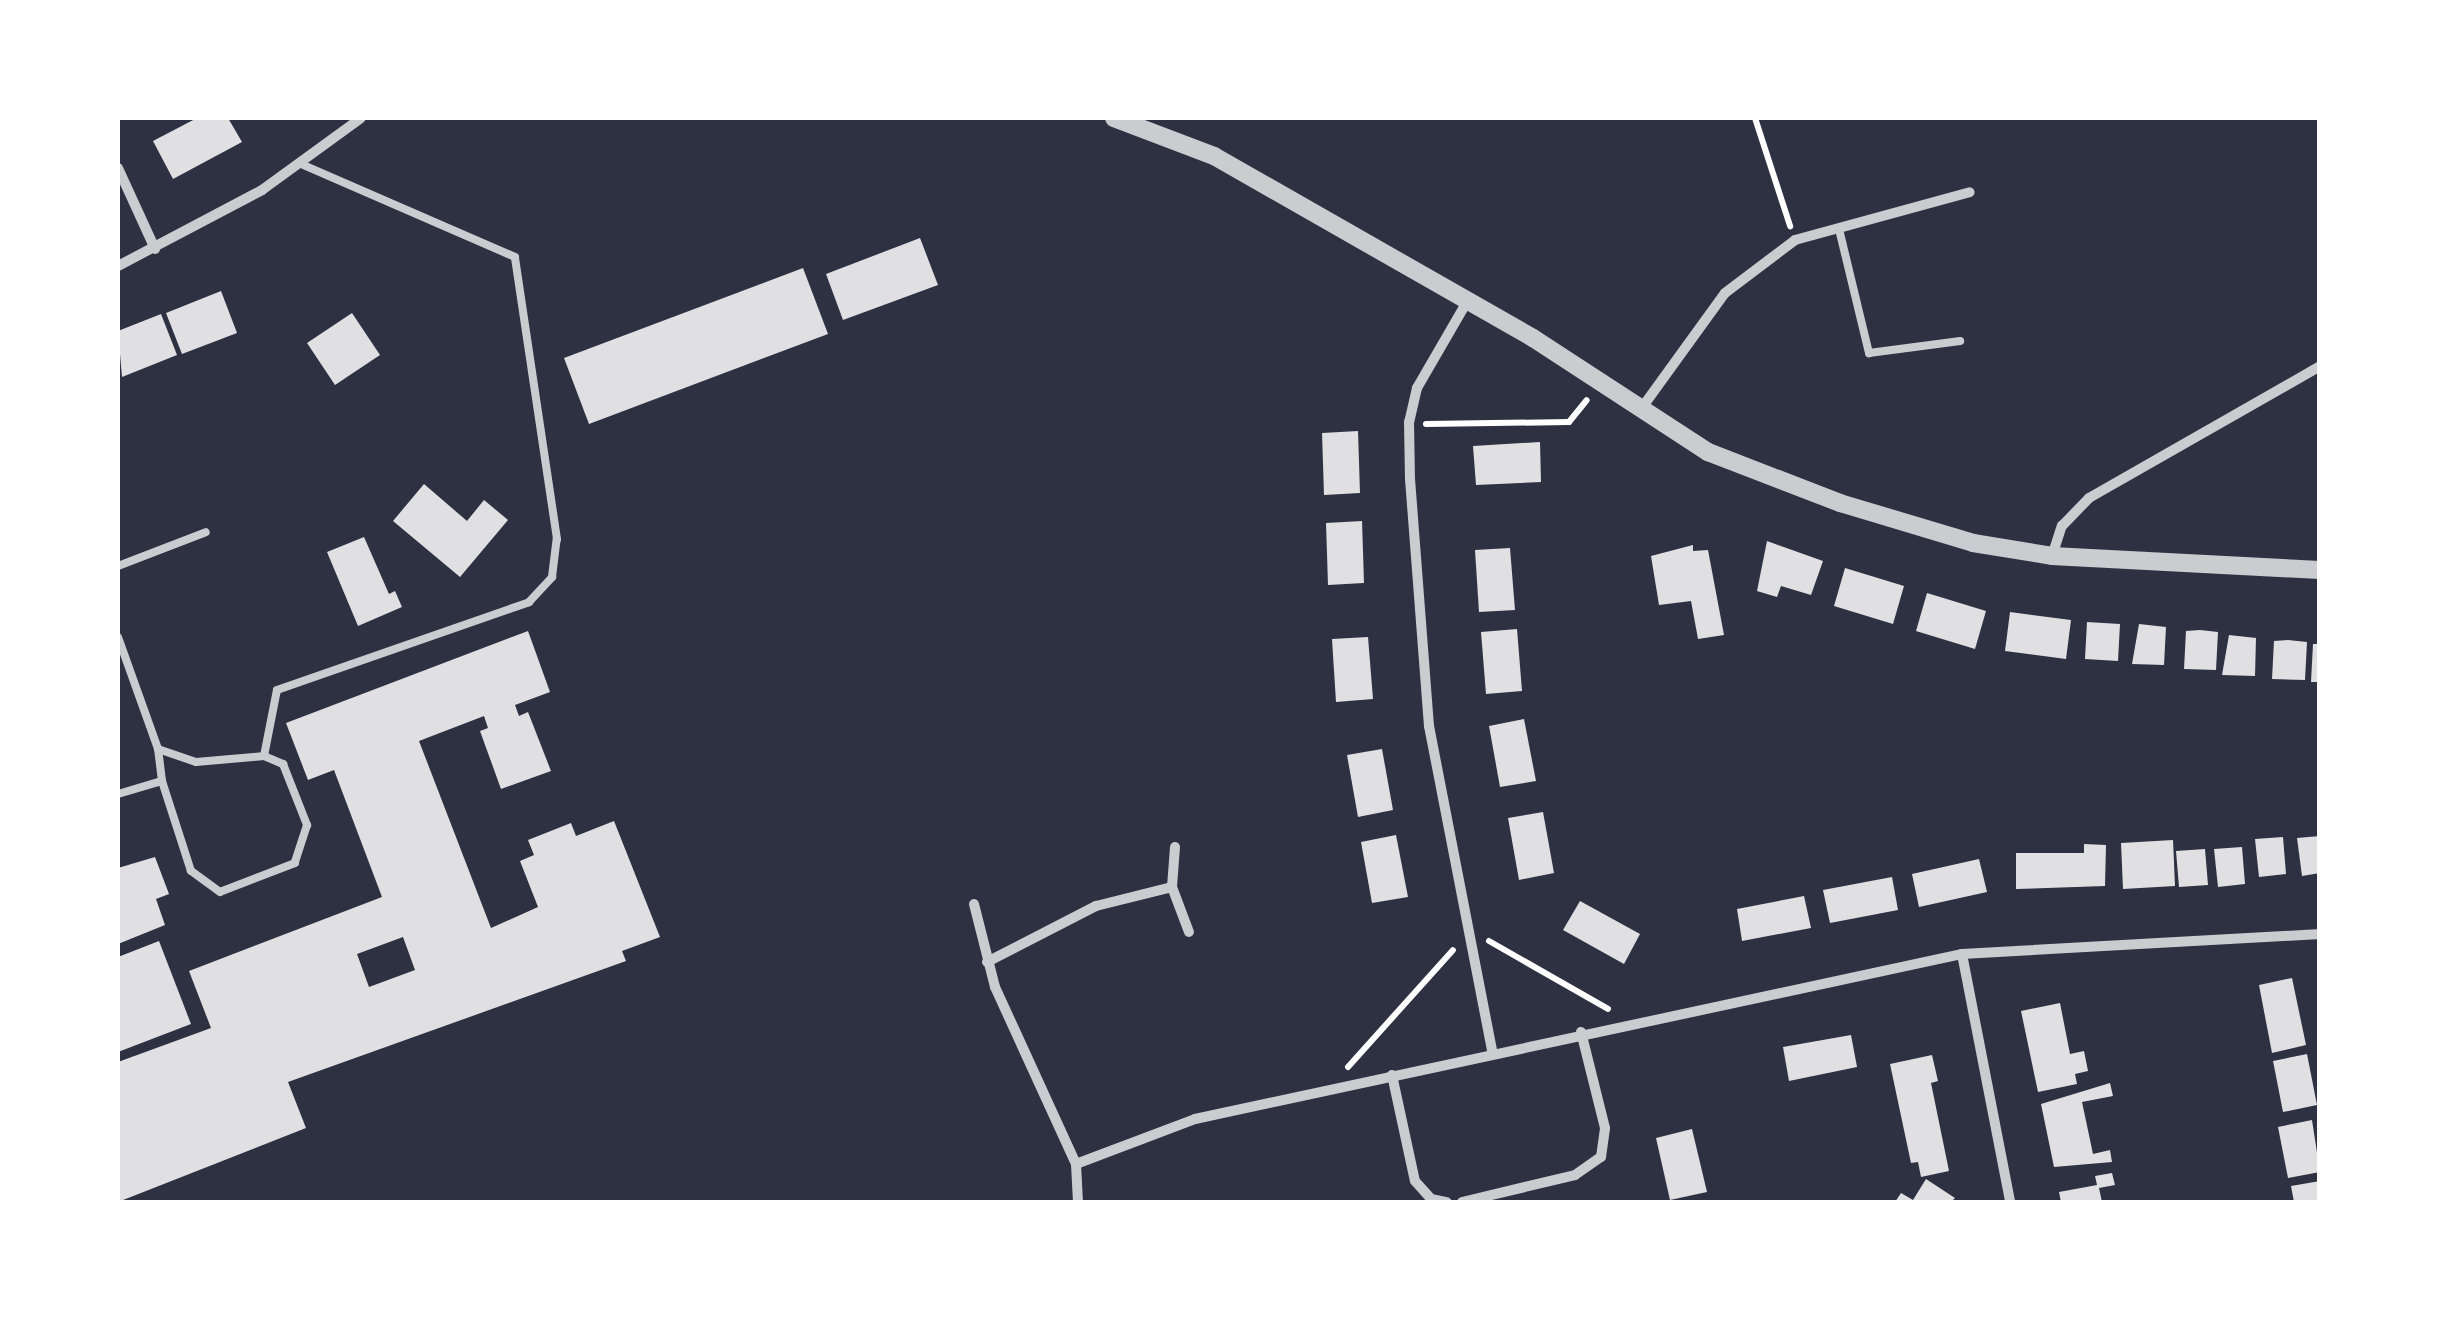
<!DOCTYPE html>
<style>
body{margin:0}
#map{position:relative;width:2437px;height:1320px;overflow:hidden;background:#2d3142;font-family:Jost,sans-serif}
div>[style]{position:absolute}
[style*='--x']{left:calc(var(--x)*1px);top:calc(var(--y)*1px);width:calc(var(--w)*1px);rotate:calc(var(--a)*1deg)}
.building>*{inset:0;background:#e0e0e3}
.path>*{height:6px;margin:-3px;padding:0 3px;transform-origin:3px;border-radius:3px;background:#fff}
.service>*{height:8px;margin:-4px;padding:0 4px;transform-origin:4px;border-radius:4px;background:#caccd0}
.minor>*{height:10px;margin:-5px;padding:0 5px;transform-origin:5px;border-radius:5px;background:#caccd0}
.tertiary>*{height:18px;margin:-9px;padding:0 9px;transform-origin:9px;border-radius:9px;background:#caccd0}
span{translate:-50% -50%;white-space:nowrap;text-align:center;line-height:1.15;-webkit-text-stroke:8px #fff;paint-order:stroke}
.frame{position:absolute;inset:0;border:120px solid #fff;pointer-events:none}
</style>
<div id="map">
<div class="building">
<i style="clip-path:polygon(197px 118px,228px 118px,242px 142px,173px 179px,153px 141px)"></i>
<i style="clip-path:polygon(920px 238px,938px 285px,843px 320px,826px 274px)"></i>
<i style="clip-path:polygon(803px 268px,828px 334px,589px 424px,564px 358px)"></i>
<i style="clip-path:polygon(221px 291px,237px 333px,182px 354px,166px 313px)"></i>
<i style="clip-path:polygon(352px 313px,380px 355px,335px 385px,307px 343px)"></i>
<i style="clip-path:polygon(161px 314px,177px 355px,122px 377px,118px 331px)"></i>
<i style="clip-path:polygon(1358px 431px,1360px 493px,1324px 495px,1322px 433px)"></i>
<i style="clip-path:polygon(1540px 442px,1541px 482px,1476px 485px,1473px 446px)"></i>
<i style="clip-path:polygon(424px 484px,467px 521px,484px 500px,508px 520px,460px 577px,393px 521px)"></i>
<i style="clip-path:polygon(1362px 521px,1364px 583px,1328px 585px,1326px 523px)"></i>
<i style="clip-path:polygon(364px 537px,389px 594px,395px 591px,402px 607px,358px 626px,327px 552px)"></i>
<i style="clip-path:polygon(1767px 541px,1823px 561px,1811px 595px,1781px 586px,1777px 597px,1757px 591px)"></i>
<i style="clip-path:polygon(1693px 545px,1693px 551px,1708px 550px,1724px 635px,1698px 639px,1691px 601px,1659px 605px,1651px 556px)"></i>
<i style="clip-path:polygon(1510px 548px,1515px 610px,1479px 612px,1475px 550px)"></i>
<i style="clip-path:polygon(1845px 568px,1904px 586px,1893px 624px,1834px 606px)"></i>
<i style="clip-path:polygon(1927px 593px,1986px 611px,1975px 649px,1916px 631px)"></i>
<i style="clip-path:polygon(2010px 612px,2071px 620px,2066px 659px,2005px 651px)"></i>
<i style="clip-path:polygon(2087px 622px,2120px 624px,2118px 661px,2085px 659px)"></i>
<i style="clip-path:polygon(2139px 624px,2166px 627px,2164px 665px,2132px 664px)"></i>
<i style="clip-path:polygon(1517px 629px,1522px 691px,1486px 694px,1481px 632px)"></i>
<i style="clip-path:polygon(2200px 630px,2218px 632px,2216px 670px,2184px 669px,2186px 631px)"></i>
<i style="clip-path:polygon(evenodd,528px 631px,550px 692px,515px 705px,519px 716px,528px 712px,551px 771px,501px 789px,480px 731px,488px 728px,484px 716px,419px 741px,491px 928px,538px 907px,520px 861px,534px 855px,528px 840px,571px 823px,576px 836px,614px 821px,660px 937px,622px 951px,626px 961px,288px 1082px,306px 1128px,118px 1202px,118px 1062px,211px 1028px,189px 971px,382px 897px,334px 770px,308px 780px,286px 723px,528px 631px,403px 937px,415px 970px,369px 987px,357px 954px,403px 937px)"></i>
<i style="clip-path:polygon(2229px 635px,2256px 638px,2255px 676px,2222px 675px)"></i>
<i style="clip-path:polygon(1368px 637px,1373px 699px,1336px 702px,1332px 639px)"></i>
<i style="clip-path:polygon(2288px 640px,2307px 642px,2305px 680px,2272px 679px,2274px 641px)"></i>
<i style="clip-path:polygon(2313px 644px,2320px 644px,2320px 682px,2311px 682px)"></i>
<i style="clip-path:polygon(1524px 719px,1536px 781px,1500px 787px,1489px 726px)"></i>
<i style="clip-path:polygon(1382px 749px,1393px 810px,1358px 817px,1347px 755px)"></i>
<i style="clip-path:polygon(1543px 812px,1554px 873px,1519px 880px,1508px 818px)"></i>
<i style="clip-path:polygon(1396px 835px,1408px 897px,1372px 903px,1361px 842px)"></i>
<i style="clip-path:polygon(2320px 836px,2320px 873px,2302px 876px,2297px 838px)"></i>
<i style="clip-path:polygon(2283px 837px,2286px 874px,2259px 877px,2255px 839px)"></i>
<i style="clip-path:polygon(2173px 840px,2175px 886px,2123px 889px,2121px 843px)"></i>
<i style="clip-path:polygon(2084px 844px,2106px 845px,2105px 886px,2016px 889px,2016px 853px,2084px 853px)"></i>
<i style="clip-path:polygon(2242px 847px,2245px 884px,2218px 887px,2214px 849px)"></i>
<i style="clip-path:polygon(2205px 849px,2208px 885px,2179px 887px,2176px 851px)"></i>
<i style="clip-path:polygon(155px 857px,169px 894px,156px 899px,165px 925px,118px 944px,118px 868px)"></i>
<i style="clip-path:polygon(1979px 859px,1987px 892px,1919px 907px,1912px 874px)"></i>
<i style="clip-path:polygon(1892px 877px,1898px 910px,1830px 923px,1823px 890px)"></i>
<i style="clip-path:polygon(1804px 896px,1811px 928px,1742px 941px,1737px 909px)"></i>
<i style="clip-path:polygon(1580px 901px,1640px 934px,1624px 964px,1563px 930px)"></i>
<i style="clip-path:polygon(159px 941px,191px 1024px,118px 1052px,118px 957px)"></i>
<i style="clip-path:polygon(2292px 978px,2306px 1045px,2272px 1053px,2259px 985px)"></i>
<i style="clip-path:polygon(2060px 1003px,2070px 1054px,2084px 1051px,2088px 1071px,2075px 1074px,2077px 1084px,2038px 1092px,2021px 1011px)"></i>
<i style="clip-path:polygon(1851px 1035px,1857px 1067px,1789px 1081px,1783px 1047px)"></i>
<i style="clip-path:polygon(2307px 1054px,2317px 1105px,2283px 1112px,2273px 1061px)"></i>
<i style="clip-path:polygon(1932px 1055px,1938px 1081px,1931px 1083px,1949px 1171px,1921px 1177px,1918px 1162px,1911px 1163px,1890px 1064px)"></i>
<i style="clip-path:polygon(2110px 1083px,2113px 1096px,2082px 1102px,2093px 1154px,2110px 1150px,2112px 1162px,2054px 1167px,2041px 1104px)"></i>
<i style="clip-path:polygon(2312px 1120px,2320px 1172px,2288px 1178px,2278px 1127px)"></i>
<i style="clip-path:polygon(1692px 1129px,1707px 1192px,1670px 1200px,1656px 1138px)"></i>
<i style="clip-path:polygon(2112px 1173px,2115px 1185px,2099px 1188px,2102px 1202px,2061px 1202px,2059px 1192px,2097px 1185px,2095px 1176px)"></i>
<i style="clip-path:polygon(1926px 1179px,1955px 1198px,1951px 1202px,1895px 1202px,1901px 1193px,1913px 1200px)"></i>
<i style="clip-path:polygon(2320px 1181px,2320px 1202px,2294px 1202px,2291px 1186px)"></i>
</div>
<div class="path">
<i style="--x:1755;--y:118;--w:114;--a:72"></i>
<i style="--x:1426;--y:424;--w:143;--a:-0.8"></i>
<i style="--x:1569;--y:422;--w:28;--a:-51"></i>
<i style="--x:1489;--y:941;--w:137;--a:29.7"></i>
<i style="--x:1348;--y:1067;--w:157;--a:-48.1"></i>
</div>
<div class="service">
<i style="--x:1839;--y:229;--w:128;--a:76.4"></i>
<i style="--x:1869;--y:353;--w:92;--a:-7.5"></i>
<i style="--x:118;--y:566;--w:94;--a:-21.1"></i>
<i style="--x:118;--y:637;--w:119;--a:70.3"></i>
<i style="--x:158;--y:749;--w:40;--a:18.9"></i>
<i style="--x:196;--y:762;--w:68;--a:-5"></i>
<i style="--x:264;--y:756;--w:21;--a:23"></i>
<i style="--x:283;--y:764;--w:66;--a:68.5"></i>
<i style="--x:307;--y:825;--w:40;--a:108"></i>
<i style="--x:295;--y:863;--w:80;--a:158.9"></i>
<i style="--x:220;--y:892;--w:36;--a:-144"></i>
<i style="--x:191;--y:871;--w:95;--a:-107.9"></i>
<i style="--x:162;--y:781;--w:32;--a:-97"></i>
<i style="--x:264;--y:756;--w:67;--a:-78.9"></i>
<i style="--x:277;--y:690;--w:267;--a:-19.2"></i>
<i style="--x:529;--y:602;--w:34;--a:-47"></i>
<i style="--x:552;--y:577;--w:38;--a:-83"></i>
<i style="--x:557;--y:539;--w:285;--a:-98.5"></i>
<i style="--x:515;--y:257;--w:233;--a:-156.5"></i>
<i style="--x:118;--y:794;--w:46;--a:-16.5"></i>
</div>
<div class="minor">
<i style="--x:118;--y:168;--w:89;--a:65.4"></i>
<i style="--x:118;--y:266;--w:163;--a:-27.8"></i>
<i style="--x:262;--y:190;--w:122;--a:-36"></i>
<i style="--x:1468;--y:300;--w:102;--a:120.1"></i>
<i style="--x:1417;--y:388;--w:35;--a:103"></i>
<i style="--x:1409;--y:422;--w:57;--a:89"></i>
<i style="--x:1410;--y:479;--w:248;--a:85.6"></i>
<i style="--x:1429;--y:726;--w:330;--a:79"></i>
<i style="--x:1641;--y:409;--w:143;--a:-54.1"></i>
<i style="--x:1725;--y:293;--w:88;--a:-37.1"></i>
<i style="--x:1795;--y:240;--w:181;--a:-15.3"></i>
<i style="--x:2052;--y:556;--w:32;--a:-72"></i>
<i style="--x:2062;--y:526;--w:39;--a:-46"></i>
<i style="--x:2089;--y:498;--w:266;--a:-29.7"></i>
<i style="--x:1175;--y:847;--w:40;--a:94.3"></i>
<i style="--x:1172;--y:887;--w:48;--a:69.3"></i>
<i style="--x:974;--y:904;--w:86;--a:75.8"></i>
<i style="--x:995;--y:987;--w:195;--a:65.4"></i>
<i style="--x:1076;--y:1164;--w:38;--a:87"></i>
<i style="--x:1962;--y:954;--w:253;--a:79"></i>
<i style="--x:987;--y:962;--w:123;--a:-27.2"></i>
<i style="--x:1096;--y:906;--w:78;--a:-14"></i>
<i style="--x:1392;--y:1075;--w:108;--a:77.8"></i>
<i style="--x:1415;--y:1181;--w:24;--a:48"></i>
<i style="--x:1431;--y:1199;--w:16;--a:11"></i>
<i style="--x:1076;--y:1164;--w:127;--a:-20.7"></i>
<i style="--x:1195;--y:1119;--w:785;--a:-12.14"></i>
<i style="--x:1962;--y:954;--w:359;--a:-3.2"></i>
<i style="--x:1462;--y:1202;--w:116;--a:-13.4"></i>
<i style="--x:1575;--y:1175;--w:32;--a:-35"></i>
<i style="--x:1601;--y:1157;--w:29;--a:-82"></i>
<i style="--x:1605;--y:1128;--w:99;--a:-104"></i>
</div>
<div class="tertiary">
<i style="--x:1114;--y:118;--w:107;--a:20.8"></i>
<i style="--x:1214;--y:156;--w:367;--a:29.7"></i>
<i style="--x:1533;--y:338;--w:209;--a:33.1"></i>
<i style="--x:1708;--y:452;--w:142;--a:21.1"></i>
<i style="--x:1840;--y:503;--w:139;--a:16.7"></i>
<i style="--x:1973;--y:543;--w:80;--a:9.3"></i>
<i style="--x:2052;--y:556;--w:268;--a:3"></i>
</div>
<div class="frame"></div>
</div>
